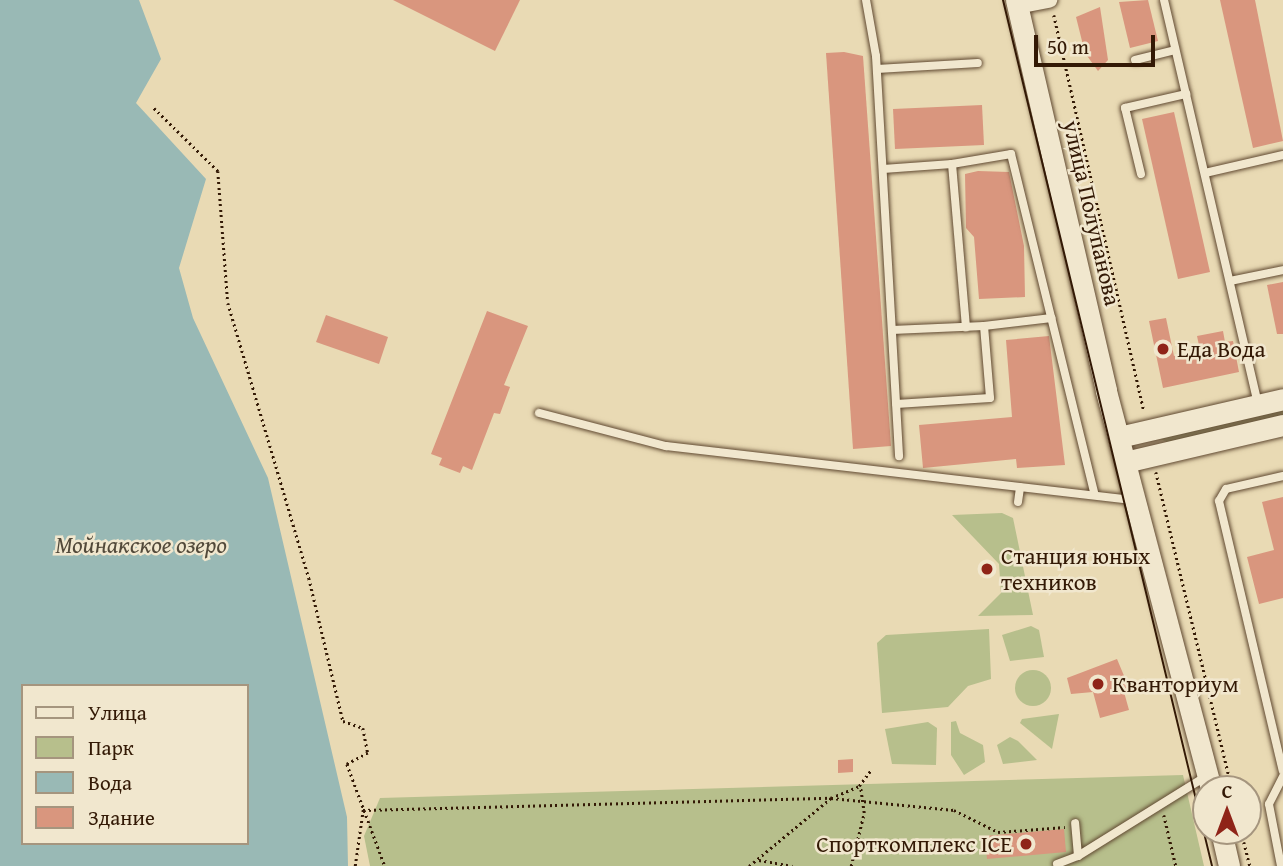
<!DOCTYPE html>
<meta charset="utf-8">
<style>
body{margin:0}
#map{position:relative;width:1283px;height:866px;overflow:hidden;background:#e9dab4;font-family:"Gentium Book Plus",serif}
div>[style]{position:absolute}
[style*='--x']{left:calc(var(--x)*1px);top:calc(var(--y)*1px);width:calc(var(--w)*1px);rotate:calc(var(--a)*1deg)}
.green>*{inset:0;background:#b7bf8c}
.round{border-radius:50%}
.water>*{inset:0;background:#99b9b5}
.building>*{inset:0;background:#d9967e}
.path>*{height:2.5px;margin-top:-1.25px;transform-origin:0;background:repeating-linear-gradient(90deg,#331905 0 2px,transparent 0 5.5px)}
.roads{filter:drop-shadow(0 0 2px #604931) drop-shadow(0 0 2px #604931)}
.lane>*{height:8px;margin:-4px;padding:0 4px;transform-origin:4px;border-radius:4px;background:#f1e7ce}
.street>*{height:16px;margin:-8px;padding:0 8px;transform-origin:8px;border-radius:8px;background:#f1e7ce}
.secondary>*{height:21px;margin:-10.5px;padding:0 10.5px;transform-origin:10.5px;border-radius:10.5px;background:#f1e7ce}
.tram>*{height:2px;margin:-1px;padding:0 1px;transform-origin:1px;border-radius:1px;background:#331905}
.dots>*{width:19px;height:19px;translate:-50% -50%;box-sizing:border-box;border:4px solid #f1e7ce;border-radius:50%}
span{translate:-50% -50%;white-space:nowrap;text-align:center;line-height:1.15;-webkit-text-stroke:5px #f1e7ce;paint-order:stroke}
.street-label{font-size:23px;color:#331905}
.poi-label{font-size:23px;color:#331905}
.left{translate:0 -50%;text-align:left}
.right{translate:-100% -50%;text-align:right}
.water-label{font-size:24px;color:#52493a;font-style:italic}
.legend{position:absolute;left:21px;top:684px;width:228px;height:161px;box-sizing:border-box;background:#f1e7ce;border:2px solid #a5957e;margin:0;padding:9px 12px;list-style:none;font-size:21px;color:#331905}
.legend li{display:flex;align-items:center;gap:14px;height:35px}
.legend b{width:35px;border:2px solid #a5957e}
.north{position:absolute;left:1192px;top:775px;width:70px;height:70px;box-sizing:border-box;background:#f1e7ce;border:2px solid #a5957e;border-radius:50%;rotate:0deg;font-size:19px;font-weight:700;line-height:28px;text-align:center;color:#331905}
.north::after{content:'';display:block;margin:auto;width:24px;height:32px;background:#8f2418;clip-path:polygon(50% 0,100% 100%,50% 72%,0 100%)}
.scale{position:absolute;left:1034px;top:35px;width:121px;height:32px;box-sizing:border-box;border:4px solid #331905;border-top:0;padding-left:9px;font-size:21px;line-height:24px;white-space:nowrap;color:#331905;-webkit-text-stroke:5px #f1e7ce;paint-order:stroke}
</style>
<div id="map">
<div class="green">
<i style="clip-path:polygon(1283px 406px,1283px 416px,1167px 442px,1158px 438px)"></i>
<i style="clip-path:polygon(1002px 513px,1013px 518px,1033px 615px,978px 616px,1001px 593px,999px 564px,952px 515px)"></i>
<i style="clip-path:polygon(1031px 626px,1039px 630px,1044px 657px,1010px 661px,1002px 635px)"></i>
<i style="clip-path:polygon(989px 629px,991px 679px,968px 686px,948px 707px,882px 713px,877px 643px,886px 635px)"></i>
<i class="round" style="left:1015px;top:670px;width:36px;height:36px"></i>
<i style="clip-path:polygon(1059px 714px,1052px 749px,1020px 723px,1022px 719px)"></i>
<i style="clip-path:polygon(956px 721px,960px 733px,983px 745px,985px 762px,964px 775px,951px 755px,951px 722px)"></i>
<i style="clip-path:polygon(928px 722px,937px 728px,936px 765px,892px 764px,885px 729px)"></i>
<i style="clip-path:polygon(1010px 737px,1018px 741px,1037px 760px,1003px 764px,997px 745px)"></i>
<i style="clip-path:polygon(1183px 775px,1204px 866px,370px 866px,364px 836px,380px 798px)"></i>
</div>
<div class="water">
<i style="clip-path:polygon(evenodd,0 0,139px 0,161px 59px,136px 103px,206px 179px,179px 268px,193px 318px,268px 478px,347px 817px,348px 866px,0 866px,0 0,23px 686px,247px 686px,247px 843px,23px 843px,23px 686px)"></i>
</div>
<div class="building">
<i style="clip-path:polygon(393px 0,520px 0,495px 51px)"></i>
<i style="clip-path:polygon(1148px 0,1158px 41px,1130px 48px,1119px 2px)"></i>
<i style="clip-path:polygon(1220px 0,1255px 0,1283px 141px,1253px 148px)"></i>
<i style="clip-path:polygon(1100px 7px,1108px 60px,1098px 71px,1085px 53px,1076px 17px)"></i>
<i style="clip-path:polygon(844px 52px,863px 56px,891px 446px,853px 449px,826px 53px)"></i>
<i style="clip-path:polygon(982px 105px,984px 145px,895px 149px,893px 109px)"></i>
<i style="clip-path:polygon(1174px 112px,1210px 272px,1178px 279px,1142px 119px)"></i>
<i style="clip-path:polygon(978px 171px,1009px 172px,1024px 246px,1025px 297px,979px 299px,974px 237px,966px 228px,965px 174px)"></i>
<i style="clip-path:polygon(1283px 282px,1283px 334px,1277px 334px,1267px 285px)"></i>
<i style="clip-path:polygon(487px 311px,528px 326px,504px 385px,510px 387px,500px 414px,494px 413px,472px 470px,463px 466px,460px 473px,439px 465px,442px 458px,431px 454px)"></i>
<i style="clip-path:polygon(326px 315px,388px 337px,379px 364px,316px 342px)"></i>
<i style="clip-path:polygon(1166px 318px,1174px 356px,1200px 350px,1197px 336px,1223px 331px,1225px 342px,1233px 341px,1239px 372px,1163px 388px,1149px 321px)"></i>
<i style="clip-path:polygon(1049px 336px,1065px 465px,1017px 468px,1016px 459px,923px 468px,919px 425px,1012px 417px,1006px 340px)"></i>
<i style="clip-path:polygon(1283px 497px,1283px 598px,1259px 604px,1247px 557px,1274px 550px,1262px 502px)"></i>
<i style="clip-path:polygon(1117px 659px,1130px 690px,1124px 692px,1129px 710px,1100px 718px,1093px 692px,1071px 694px,1067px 678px)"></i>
<i style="clip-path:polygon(853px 759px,853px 772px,838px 773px,838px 760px)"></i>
<i style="clip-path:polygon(1064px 829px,1066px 852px,987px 859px,985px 836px)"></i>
</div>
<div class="path">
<i style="--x:1054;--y:15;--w:406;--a:77.2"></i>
<i style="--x:154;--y:108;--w:90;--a:44.5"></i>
<i style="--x:218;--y:171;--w:132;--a:85.7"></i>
<i style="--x:228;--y:303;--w:287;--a:73.6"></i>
<i style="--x:309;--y:578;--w:147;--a:76.6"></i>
<i style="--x:343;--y:721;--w:21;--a:19"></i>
<i style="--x:363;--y:728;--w:25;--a:79"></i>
<i style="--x:368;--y:753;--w:24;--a:152"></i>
<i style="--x:347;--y:764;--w:109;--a:69.6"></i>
<i style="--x:1156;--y:472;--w:326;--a:76.5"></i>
<i style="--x:1164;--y:815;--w:52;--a:76.8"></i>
<i style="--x:1244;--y:842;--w:25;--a:76"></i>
<i style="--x:759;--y:860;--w:34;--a:10"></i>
<i style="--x:355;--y:866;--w:57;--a:-81.9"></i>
<i style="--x:363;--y:810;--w:468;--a:-1.5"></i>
<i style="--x:831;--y:798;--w:30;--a:-23"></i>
<i style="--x:859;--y:786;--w:20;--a:-53"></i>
<i style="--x:749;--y:866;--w:107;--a:-39.7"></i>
<i style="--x:831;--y:798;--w:124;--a:5.6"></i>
<i style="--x:954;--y:810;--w:49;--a:26.6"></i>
<i style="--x:998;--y:832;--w:67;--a:-4.3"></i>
<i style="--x:851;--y:866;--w:55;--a:-76.2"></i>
<i style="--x:864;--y:813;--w:28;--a:-98"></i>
</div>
<div class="roads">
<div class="lane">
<i style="--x:866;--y:0;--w:57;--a:79.9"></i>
<i style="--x:876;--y:56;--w:401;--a:86.7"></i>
<i style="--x:1164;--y:0;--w:414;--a:76.9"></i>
<i style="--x:1135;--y:60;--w:41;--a:-14"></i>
<i style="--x:877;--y:69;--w:101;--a:-3.4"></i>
<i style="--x:952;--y:164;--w:60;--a:-9.6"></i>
<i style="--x:1011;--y:154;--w:351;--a:76.2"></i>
<i style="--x:883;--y:169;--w:69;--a:-4.1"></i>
<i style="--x:952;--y:164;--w:164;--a:85.1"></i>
<i style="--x:1205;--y:173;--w:80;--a:-13"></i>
<i style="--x:1141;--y:174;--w:68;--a:-103.6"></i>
<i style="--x:1125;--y:108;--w:63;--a:-12.9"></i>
<i style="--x:1230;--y:281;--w:54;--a:-11.7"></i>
<i style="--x:984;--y:326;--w:68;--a:-6.7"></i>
<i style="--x:892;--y:330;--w:92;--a:-2.5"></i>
<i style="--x:984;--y:326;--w:72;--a:85.2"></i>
<i style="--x:990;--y:398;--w:94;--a:176.3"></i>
<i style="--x:539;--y:413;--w:131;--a:14.6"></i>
<i style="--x:666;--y:446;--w:469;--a:6.6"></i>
<i style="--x:1283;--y:476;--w:58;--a:167.2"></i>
<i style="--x:1226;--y:489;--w:14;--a:120"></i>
<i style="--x:1219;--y:501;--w:277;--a:76.7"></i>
<i style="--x:1018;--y:502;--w:15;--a:-82"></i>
<i style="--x:1078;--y:856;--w:150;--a:-31.9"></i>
<i style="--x:1057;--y:864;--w:22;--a:-21"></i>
<i style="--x:1078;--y:856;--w:33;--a:-95"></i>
<i style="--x:1281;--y:866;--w:63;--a:-101"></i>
<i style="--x:1269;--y:804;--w:31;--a:-63"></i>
</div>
<div class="street">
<i style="--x:1017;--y:6;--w:33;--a:-11"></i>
</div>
<div class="secondary">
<i style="--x:1016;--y:0;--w:401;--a:77"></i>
<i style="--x:1106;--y:391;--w:412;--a:75.2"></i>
<i style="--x:1119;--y:437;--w:168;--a:-13"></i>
<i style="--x:1125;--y:462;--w:162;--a:-13.2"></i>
<i style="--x:1221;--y:831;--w:36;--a:77"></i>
</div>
</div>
<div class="tram">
<i style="--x:1003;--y:0;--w:891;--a:76.43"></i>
</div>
<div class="dots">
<i style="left:1163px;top:349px;background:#8f2418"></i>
<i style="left:987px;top:569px;background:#8f2418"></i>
<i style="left:1098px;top:684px;background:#8f2418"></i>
<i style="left:1026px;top:844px;background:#8f2418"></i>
</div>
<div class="street-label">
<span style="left:1092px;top:213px;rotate:77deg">улица Полупанова</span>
</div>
<div class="poi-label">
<span class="left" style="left:1177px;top:349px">Еда Вода</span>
<span class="left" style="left:1001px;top:569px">Станция юных<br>техников</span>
<span class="left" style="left:1112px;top:684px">Кванториум</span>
<span class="right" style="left:1012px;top:844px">Спорткомплекс ICE</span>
</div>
<div class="water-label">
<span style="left:141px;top:545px">Мойнакское озеро</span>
</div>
<ul class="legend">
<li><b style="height:9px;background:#f1e7ce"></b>Улица</li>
<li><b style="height:19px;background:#b7bf8c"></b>Парк</li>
<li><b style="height:19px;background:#99b9b5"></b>Вода</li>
<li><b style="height:19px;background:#d9967e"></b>Здание</li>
</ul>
<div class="north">С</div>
<div class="scale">50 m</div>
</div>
